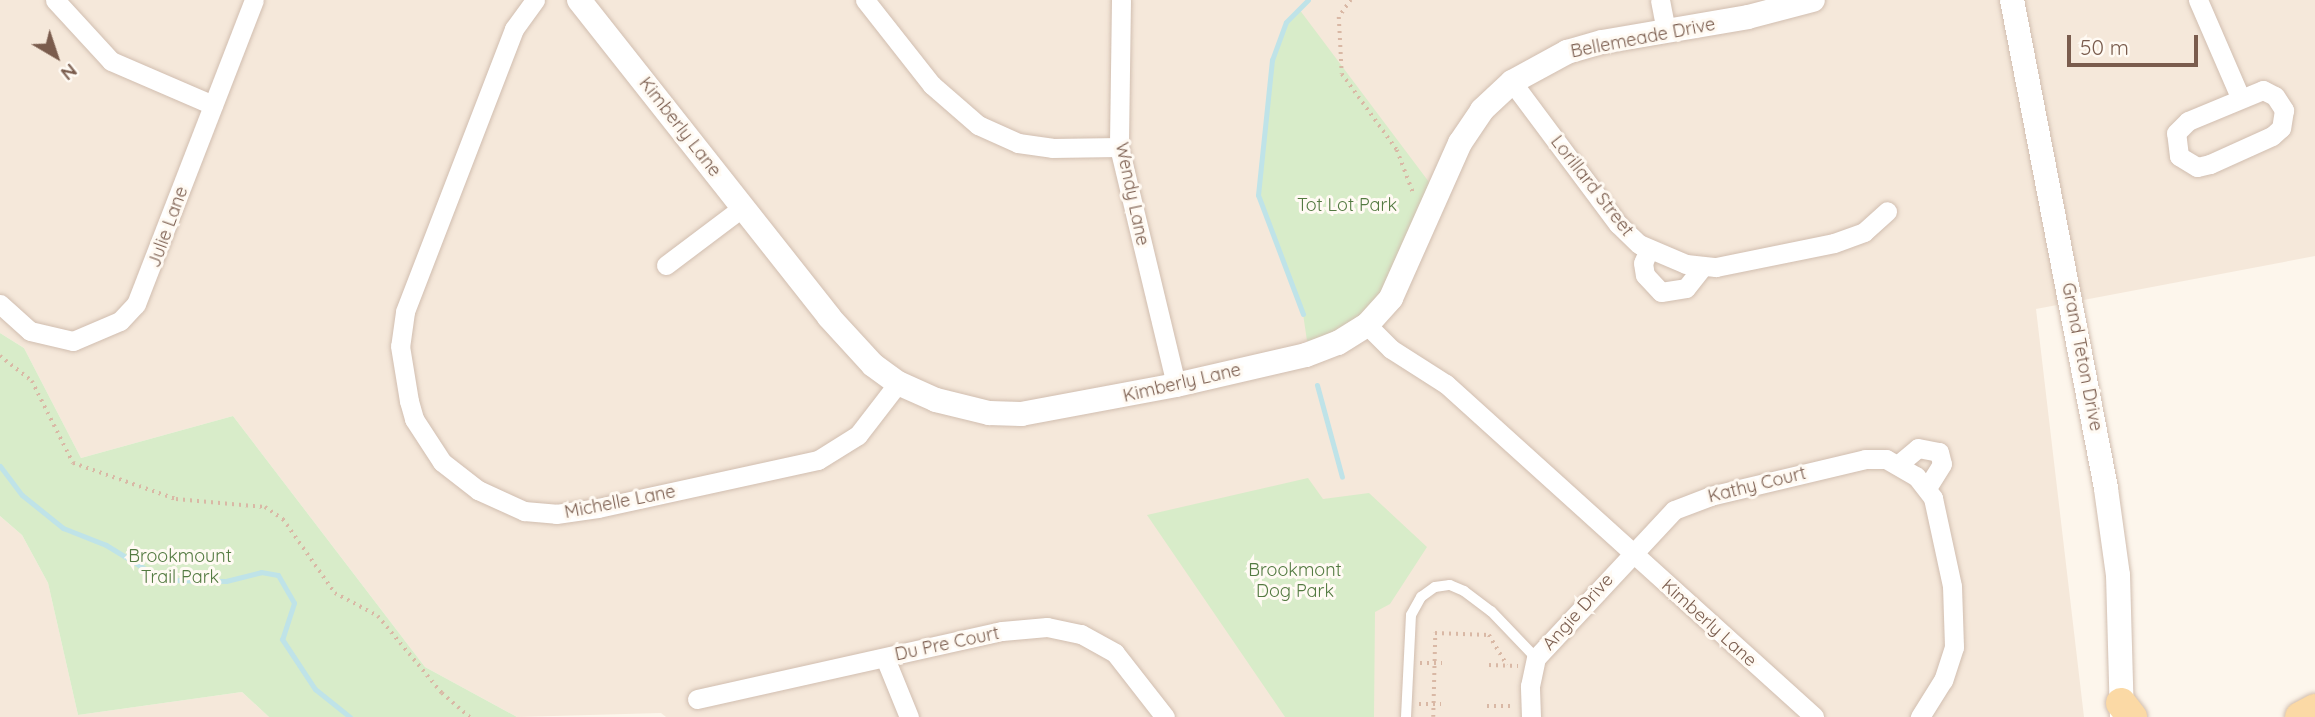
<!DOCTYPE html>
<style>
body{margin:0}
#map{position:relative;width:2315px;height:717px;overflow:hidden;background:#fdf6ec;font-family:Quicksand,sans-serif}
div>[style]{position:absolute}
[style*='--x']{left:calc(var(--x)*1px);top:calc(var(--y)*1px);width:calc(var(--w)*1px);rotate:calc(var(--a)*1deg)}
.residential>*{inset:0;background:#f5e8da}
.green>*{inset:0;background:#d8ecc9}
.stream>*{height:5px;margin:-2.5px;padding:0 2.5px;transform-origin:2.5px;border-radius:2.5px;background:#bfe3e8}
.path>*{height:3.5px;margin-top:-1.75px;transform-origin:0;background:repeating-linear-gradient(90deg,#d9b8a5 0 2px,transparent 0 7px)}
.roads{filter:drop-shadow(0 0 2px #d1beb0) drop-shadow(0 0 2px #d1beb0)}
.service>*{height:10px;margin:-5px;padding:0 5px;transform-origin:5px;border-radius:5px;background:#fff}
.minor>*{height:19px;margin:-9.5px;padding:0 9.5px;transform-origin:9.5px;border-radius:9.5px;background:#fff}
.tertiary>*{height:24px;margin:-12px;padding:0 12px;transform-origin:12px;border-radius:12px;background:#fff}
.primary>*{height:30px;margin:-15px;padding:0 15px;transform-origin:15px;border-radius:15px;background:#fbd9a5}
span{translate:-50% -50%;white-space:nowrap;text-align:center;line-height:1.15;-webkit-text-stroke:6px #fffaf3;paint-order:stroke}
.street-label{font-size:18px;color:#7a5c4d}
.park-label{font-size:18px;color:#537a41}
.north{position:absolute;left:21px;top:21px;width:70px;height:70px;-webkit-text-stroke:5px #fffaf3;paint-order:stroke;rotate:141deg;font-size:19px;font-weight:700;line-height:28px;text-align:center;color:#7a5c4d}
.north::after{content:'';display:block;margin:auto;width:24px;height:32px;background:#7a5c4d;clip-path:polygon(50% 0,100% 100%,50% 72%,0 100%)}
.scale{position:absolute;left:2067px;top:35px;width:131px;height:32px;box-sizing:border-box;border:4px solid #7a5c4d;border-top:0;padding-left:9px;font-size:21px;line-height:24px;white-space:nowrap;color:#7a5c4d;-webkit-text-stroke:5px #fffaf3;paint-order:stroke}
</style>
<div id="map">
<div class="residential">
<i style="clip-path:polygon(0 0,2315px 0,2315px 256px,2036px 309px,2084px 717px,666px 717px,661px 713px,517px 717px,425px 667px,233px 416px,81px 458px,24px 348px,0 333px)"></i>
<i style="clip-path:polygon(0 516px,22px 535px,48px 583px,78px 715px,242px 692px,269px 717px,0 717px)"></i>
</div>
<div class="green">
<i style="clip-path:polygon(1299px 9px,1438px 194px,1391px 298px,1309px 354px,1303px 314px,1258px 195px,1272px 60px,1286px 22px)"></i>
<i style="clip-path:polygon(0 333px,24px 348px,81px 458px,233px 416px,425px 667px,517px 717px,269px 717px,242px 692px,78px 715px,48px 583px,22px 535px,0 516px)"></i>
<i style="clip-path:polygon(1308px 478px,1323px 499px,1369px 493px,1427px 547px,1390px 604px,1375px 612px,1374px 717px,1285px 717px,1147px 515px)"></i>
</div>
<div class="stream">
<i style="--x:1303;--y:314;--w:127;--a:-110.7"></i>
<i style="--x:1258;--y:195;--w:136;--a:-84.1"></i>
<i style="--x:1272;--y:60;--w:40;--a:-69.8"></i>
<i style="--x:1286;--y:22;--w:31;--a:-45"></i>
<i style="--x:1317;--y:385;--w:95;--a:74.8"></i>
<i style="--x:0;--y:466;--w:36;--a:53"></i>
<i style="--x:22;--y:495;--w:53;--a:38.8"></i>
<i style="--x:63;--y:528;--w:46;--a:21.6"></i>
<i style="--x:106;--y:545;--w:54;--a:31.3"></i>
<i style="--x:152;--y:573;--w:20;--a:20"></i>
<i style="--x:171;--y:580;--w:55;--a:1"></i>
<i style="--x:226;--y:581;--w:36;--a:-14"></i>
<i style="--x:261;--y:572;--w:17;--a:10"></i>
<i style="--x:278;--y:575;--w:32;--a:60"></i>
<i style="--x:294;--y:603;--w:38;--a:108"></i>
<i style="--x:282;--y:639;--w:60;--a:56.6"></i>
<i style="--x:315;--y:689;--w:45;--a:38.7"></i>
</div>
<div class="path">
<i style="--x:1351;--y:0;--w:21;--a:125"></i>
<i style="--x:1339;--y:17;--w:57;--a:87"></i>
<i style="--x:1342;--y:74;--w:94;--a:54.1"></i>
<i style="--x:1397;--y:150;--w:48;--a:69.3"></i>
<i style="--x:0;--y:356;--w:41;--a:38"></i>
<i style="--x:32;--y:381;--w:92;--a:63.4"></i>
<i style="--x:73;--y:463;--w:109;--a:19.3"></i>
<i style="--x:176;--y:499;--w:89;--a:5.1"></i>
<i style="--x:265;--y:507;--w:22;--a:34"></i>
<i style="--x:283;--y:519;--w:90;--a:54.9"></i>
<i style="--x:335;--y:593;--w:49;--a:28.1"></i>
<i style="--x:378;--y:616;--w:100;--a:50.3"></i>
<i style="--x:442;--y:693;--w:37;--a:41"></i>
<i style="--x:1420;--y:663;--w:22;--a:0"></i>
<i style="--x:1489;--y:665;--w:29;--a:2"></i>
<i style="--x:1419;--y:704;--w:22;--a:0"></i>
<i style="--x:1487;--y:706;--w:26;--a:0"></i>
<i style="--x:1433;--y:717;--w:84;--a:-88.6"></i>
<i style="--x:1435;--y:633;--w:54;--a:2.1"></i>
<i style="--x:1489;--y:635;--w:35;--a:59"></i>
</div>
<div class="roads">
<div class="service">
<i style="--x:1406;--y:717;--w:102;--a:-87.2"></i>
<i style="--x:1411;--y:615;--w:21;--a:-61"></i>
<i style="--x:1421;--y:597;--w:17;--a:-36"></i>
<i style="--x:1435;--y:587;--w:15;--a:-8"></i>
<i style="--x:1450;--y:585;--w:15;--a:23"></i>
<i style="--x:1464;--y:591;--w:34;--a:37"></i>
<i style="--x:1491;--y:611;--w:65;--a:46.2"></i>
</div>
<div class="minor">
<i style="--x:55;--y:0;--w:83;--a:47.4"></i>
<i style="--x:111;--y:61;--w:111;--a:23.3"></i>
<i style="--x:535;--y:0;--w:36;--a:126"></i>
<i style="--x:514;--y:29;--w:303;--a:111.1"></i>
<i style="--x:405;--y:312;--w:34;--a:98"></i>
<i style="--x:400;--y:346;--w:56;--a:80.7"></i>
<i style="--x:409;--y:401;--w:19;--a:74"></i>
<i style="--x:414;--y:419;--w:51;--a:56.9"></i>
<i style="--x:442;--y:462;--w:46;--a:37.9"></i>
<i style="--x:478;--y:490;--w:51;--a:24.5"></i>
<i style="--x:524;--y:511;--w:32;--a:5"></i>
<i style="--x:556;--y:514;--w:42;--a:-8.1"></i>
<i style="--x:598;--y:508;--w:225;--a:-12.3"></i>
<i style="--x:818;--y:460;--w:47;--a:-32"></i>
<i style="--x:858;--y:435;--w:66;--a:-52.4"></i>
<i style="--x:865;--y:0;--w:108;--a:51.8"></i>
<i style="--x:932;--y:85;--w:61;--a:41"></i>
<i style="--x:978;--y:125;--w:44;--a:24.2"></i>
<i style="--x:1018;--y:143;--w:34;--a:8"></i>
<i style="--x:1052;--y:148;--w:67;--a:-0.9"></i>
<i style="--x:1121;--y:0;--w:147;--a:90.8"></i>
<i style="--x:1119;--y:147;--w:245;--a:76.5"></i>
<i style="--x:1660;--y:0;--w:32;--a:79"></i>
<i style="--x:2198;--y:0;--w:106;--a:66.6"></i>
<i style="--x:1512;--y:82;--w:177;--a:53.3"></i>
<i style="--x:1618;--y:224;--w:29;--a:44"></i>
<i style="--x:1639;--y:244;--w:51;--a:23.1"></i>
<i style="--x:1686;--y:264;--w:30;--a:6"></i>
<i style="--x:1716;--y:267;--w:120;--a:-11.5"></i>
<i style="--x:1834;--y:243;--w:32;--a:-20"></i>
<i style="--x:1864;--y:232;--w:31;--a:-42"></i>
<i style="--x:2263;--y:90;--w:13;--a:27"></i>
<i style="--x:2275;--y:96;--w:17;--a:57"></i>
<i style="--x:2284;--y:110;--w:18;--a:99"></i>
<i style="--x:2281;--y:128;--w:12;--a:138"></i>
<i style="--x:2272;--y:136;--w:68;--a:155.7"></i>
<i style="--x:2210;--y:164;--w:13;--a:167"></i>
<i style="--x:2197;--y:167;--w:21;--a:-149"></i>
<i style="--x:2179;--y:156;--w:23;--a:-97"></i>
<i style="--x:2176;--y:133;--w:17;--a:-45"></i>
<i style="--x:2188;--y:121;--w:81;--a:-22.5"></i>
<i style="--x:1649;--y:249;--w:15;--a:113"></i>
<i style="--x:1643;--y:263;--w:12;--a:81"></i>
<i style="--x:1645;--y:275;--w:23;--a:47"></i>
<i style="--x:1661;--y:292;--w:25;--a:-9"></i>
<i style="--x:1686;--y:288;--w:24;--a:-52"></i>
<i style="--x:666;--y:265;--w:96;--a:-37"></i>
<i style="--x:0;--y:304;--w:40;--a:42"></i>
<i style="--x:30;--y:331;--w:44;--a:13.1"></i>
<i style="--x:73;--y:341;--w:51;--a:-23.1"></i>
<i style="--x:120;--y:321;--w:23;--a:-47"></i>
<i style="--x:136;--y:304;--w:326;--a:-68.8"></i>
<i style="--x:1367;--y:325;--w:34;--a:45"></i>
<i style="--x:1391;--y:349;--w:65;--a:32.5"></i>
<i style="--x:1446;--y:384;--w:496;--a:42.1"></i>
<i style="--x:1900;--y:463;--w:23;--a:-40"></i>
<i style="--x:1918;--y:448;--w:21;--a:11"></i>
<i style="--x:1939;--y:452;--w:12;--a:76"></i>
<i style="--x:1942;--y:464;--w:28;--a:122"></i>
<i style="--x:885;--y:658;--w:64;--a:67.9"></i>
<i style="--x:697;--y:699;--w:312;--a:-12.6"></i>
<i style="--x:1002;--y:631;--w:45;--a:-5.1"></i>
<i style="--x:1047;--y:627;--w:35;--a:12"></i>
<i style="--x:1081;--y:634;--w:39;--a:29"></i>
<i style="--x:1115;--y:653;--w:81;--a:52"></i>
<i style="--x:1531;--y:717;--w:31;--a:-92"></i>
<i style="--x:1530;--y:686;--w:29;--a:-78"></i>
<i style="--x:1536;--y:658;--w:202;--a:-47"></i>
<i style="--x:1674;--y:510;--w:39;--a:-21"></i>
<i style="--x:1710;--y:496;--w:159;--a:-13.4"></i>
<i style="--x:1865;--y:459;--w:21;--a:0"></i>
<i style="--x:1886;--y:459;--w:34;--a:30"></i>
<i style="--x:1916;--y:476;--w:28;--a:52"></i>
<i style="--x:1933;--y:498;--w:90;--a:77.8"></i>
<i style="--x:1952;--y:586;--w:61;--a:88.1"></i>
<i style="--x:1954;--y:647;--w:35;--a:108"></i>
<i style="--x:1943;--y:680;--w:44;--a:121.9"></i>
</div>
<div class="tertiary">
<i style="--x:579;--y:0;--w:404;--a:51.7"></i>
<i style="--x:829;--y:317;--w:65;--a:47.5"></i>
<i style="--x:873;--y:365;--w:31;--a:36"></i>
<i style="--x:898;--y:383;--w:42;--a:24.1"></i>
<i style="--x:936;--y:400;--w:55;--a:13.8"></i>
<i style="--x:989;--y:413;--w:32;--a:2"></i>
<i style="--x:1021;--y:414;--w:158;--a:-10.6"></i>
<i style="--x:1176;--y:385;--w:133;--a:-13"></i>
<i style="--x:1306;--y:355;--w:34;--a:-21"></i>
<i style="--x:1338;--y:343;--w:34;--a:-32"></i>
<i style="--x:1367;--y:325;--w:36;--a:-48"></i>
<i style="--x:1391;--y:298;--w:170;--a:-66"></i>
<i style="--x:1460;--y:143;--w:40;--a:-56"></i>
<i style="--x:1482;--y:110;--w:41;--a:-43"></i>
<i style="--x:1512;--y:82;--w:63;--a:-28.6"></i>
<i style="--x:1567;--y:52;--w:36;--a:-16"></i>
<i style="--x:1602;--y:42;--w:148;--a:-9.7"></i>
<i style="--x:1748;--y:17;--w:67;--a:-14.7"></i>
<i style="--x:2012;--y:0;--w:498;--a:79.1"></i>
<i style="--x:2106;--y:489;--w:87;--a:82.1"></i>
<i style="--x:2118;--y:575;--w:142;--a:88.4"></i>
</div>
<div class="primary">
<i style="--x:2121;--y:703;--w:18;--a:52"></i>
<i style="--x:2300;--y:717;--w:17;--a:-28"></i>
</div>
</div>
<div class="street-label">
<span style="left:1643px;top:38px;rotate:-11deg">Bellemeade Drive</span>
<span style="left:680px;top:127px;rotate:52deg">Kimberly Lane</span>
<span style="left:1592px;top:186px;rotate:52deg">Lorillard Street</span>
<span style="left:1132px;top:194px;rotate:78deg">Wendy Lane</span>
<span style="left:168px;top:227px;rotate:-70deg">Julie Lane</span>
<span style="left:2082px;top:357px;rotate:79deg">Grand Teton Drive</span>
<span style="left:1182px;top:383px;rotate:-13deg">Kimberly Lane</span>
<span style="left:1757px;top:485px;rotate:-14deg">Kathy Court</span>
<span style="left:620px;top:502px;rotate:-11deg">Michelle Lane</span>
<span style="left:1578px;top:612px;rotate:-48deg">Angie Drive</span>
<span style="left:1709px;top:623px;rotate:42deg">Kimberly Lane</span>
<span style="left:947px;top:644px;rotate:-12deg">Du Pre Court</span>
</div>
<div class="park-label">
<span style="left:1347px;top:205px">Tot Lot Park</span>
<span style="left:180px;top:567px">Brookmount<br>Trail Park</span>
<span style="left:1295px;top:581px">Brookmont<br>Dog Park</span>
</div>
<div class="north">N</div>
<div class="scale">50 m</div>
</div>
